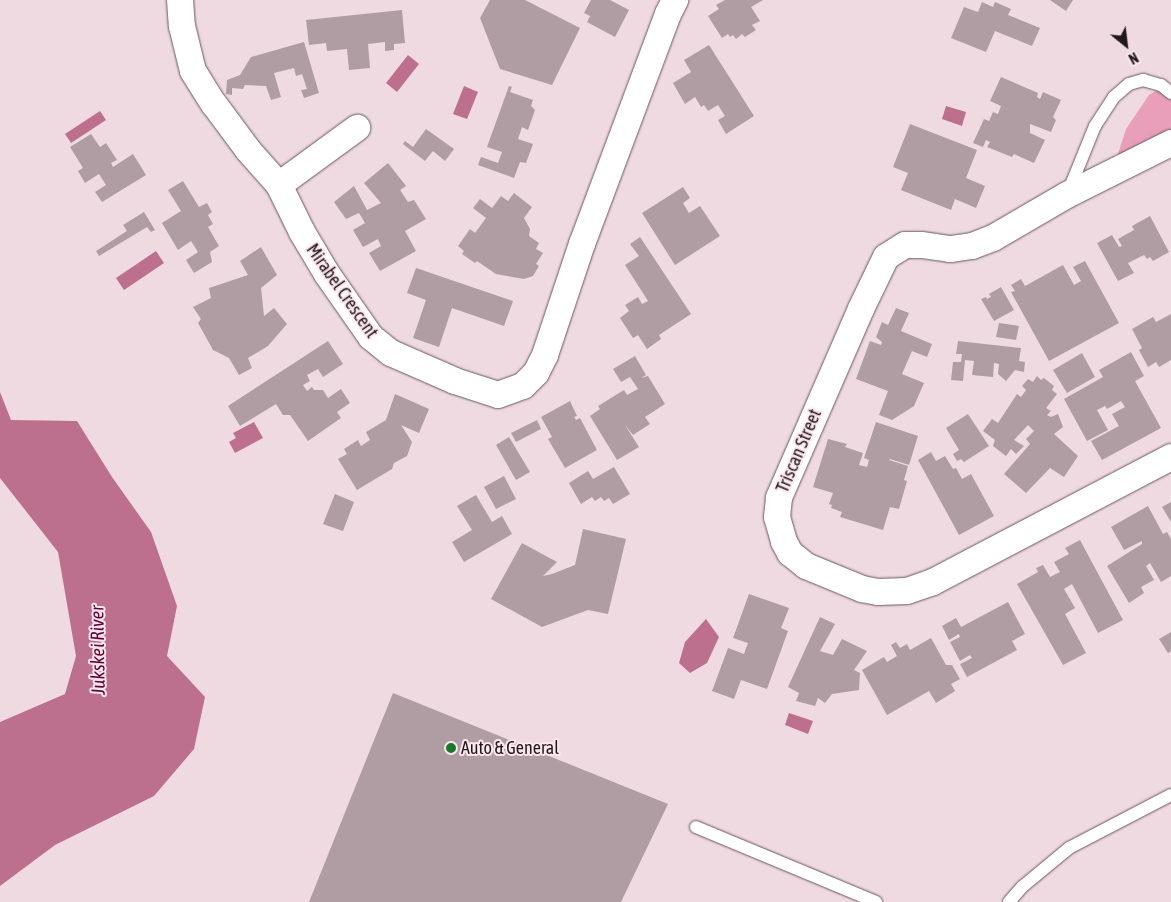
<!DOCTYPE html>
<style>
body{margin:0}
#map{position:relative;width:1171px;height:902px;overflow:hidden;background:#efdae1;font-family:"Asap Condensed",sans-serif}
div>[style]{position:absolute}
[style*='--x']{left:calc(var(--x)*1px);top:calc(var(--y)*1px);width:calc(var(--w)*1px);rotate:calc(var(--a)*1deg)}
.green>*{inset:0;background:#e99fba}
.water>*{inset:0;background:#bc708e}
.building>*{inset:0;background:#b09ca3}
.roads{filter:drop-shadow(0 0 1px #69575d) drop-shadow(0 0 1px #69575d)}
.service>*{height:12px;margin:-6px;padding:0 6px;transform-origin:6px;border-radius:6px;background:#fff}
.minor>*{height:26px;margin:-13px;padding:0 13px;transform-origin:13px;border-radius:13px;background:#fff}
.dots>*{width:14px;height:14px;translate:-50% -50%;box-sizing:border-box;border:2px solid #fde7ee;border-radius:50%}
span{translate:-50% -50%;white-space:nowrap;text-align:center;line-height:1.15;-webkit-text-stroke:4px #fde7ee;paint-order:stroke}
.street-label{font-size:18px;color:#20191b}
.poi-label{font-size:18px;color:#20191b}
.left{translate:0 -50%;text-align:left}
.water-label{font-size:19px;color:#620136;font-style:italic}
.north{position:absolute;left:1101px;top:20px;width:50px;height:50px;-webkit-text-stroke:4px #fde7ee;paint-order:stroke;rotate:151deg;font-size:14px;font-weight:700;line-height:20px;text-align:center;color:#20191b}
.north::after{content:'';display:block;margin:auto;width:18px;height:22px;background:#20191b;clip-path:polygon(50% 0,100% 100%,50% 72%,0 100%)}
</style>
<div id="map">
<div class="green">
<i style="clip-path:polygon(1159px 89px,1171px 96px,1171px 153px,1116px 160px,1126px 129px,1149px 95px)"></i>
</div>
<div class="water">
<i style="clip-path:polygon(408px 55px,419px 64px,397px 92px,386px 83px)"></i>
<i style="clip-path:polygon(464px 86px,478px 92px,467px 119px,453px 114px)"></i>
<i style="clip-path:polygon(946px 106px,966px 112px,962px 126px,942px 119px)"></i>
<i style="clip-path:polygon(100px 111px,106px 120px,71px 143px,65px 134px)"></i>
<i style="clip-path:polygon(156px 251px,164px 263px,124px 290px,116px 278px)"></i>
<i style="clip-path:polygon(0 392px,11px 420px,77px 421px,112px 477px,151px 532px,177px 606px,167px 656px,205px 697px,194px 749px,154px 796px,55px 845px,0 886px,0 722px,65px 694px,76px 656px,58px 552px,0 478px)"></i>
<i style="clip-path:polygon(254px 422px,263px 438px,235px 453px,229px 442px,236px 438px,233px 433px)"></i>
<i style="clip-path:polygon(706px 619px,719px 637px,707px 663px,690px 673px,679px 663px,685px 642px)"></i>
<i style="clip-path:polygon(789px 713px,813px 721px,808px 734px,785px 725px)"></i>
</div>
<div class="building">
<i style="clip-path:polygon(490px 0,525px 0,580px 28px,552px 85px,500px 69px,480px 18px)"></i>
<i style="clip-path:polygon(591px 0,610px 0,629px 10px,615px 37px,587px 22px,590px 16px,584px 13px)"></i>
<i style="clip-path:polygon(725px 0,763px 0,751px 7px,760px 21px,752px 25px,756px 30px,745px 37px,742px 34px,736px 39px,733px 35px,730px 37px,728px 34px,722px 38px,708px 16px,719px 9px,716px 5px)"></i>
<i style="clip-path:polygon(1050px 0,1073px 0,1066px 11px)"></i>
<i style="clip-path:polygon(982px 2px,993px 7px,995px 2px,1011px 9px,1008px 15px,1040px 28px,1032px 46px,995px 31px,986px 52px,951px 38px,964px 7px,978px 12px)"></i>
<i style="clip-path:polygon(402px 10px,405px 43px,394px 44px,394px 50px,385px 51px,385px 42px,368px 44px,370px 68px,349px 70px,347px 49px,327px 51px,326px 43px,309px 45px,306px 20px)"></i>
<i style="clip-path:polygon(304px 42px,319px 93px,304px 98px,301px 90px,307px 89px,302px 74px,296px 76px,294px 68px,274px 73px,281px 97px,271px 100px,266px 86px,245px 85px,243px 89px,232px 88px,232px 95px,226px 94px,227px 80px,240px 75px,251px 57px)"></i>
<i style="clip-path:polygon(709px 45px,754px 116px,726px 134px,718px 120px,725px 116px,718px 105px,708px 111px,704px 105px,701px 107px,695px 97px,685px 104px,673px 83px,691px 72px,684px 60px)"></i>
<i style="clip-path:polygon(1001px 77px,1038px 93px,1037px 97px,1040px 99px,1043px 92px,1061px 100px,1053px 117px,1056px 120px,1051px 132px,1030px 124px,1030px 133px,1045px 140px,1034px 163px,1014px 154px,1012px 157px,987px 147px,990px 142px,986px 140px,983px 147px,973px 143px,984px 119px,989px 121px,993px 112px,998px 114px,1001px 106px,990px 101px)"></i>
<i style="clip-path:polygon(509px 86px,512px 87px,510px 92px,533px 100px,531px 106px,535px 110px,528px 130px,522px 127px,518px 139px,533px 144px,526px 163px,520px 162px,514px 178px,478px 165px,481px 157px,498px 163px,502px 152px,487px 147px)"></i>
<i style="clip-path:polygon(910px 124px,977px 150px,966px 178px,985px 186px,976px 208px,955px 199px,951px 210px,901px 190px,908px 173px,893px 167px)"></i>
<i style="clip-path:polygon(426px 129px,454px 149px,445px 161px,433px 151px,425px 161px,403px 144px,405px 141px,413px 147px)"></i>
<i style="clip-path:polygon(91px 134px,100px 147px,106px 143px,117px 160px,111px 163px,113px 167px,133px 154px,146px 175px,102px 202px,95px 192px,106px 185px,99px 174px,85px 183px,78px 171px,83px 168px,70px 147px)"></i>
<i style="clip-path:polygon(388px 163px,406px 186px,400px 190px,408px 202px,414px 200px,426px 219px,405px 231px,416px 251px,380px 271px,369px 253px,381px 246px,378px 239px,363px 247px,353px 230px,365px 223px,359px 213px,346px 219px,334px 202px,354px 186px,367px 210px,381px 203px,364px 183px)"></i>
<i style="clip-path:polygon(183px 181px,199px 207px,207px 203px,212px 212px,208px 215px,213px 224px,208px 227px,219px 246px,210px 252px,212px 262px,194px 273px,186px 260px,198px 252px,191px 241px,178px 250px,162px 223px,181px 211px,168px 190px)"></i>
<i style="clip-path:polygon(683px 187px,690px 198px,683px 203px,689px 213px,700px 206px,720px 236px,675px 265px,642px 213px)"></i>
<i style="clip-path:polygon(514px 193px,532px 207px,524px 218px,530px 229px,529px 236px,539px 243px,536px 249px,543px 253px,536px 264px,539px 266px,533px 276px,524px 279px,496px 274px,477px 261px,475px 263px,462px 254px,464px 251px,458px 246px,470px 229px,475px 233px,486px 218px,473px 208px,480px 199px,492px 208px,501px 196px,508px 201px)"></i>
<i style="clip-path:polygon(144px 212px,155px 230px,151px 232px,147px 227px,99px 256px,96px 251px,127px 231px,123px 225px)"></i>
<i style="clip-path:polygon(1150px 216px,1169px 252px,1153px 261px,1150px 257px,1147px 259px,1144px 255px,1128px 263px,1134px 273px,1118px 281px,1097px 243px,1112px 235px,1119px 247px,1122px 246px,1118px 239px,1134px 230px,1132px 226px)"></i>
<i style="clip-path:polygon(640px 237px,691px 314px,659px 335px,661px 339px,647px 349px,638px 335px,633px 338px,620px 318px,629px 311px,625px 305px,638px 297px,642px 304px,648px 301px,625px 265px,639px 256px,630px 244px)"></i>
<i style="clip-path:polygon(261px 247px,277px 275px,261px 288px,264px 316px,274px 308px,287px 324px,268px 346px,248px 358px,252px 368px,239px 375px,229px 358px,213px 350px,198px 323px,201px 319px,193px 307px,211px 298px,209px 288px,248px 275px,240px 261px)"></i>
<i style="clip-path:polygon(1085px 261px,1119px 323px,1049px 361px,1011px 292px,1015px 291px,1011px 285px,1021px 279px,1025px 286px,1063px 265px,1074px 285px,1081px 281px,1073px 267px)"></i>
<i style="clip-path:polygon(416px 268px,513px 301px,504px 326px,452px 308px,439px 347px,413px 338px,426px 300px,407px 293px)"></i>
<i style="clip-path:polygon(1001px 287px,1014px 310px,994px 321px,981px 299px,986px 297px,987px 299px,991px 297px,989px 294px)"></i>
<i style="clip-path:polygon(896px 308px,909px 313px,901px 331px,932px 344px,927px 357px,912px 351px,902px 374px,924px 383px,914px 406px,892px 420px,879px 415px,888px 391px,856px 379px,870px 341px,881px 345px,882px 342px,876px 337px,882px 322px,888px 325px)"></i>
<i style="clip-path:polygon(1171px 314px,1171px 360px,1159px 367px,1156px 362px,1148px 367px,1139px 350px,1142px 348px,1132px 329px,1153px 317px,1156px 322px)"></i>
<i style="clip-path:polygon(999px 323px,1019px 326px,1016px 340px,996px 337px)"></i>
<i style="clip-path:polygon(328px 341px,343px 364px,323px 377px,318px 369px,307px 375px,310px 381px,303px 385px,307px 391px,312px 387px,314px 390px,323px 390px,328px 398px,341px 389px,350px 403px,337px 412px,341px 418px,308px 441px,290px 415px,283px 415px,276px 404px,240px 426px,228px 406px)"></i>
<i style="clip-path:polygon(958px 341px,1021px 348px,1019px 361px,1025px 362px,1024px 372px,1015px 370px,1006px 381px,998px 374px,999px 364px,994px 363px,993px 377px,972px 375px,974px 361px,965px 360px,963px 381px,951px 380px,953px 362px,961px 362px,962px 354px,956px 354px)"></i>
<i style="clip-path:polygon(1131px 352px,1144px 376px,1135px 381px,1161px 428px,1102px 460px,1091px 441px,1119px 426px,1112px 414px,1125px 407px,1121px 401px,1107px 409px,1105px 406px,1097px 410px,1108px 430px,1087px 441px,1064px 399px,1103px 377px,1099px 370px)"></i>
<i style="clip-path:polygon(1082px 353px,1095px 377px,1067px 393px,1053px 370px)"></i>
<i style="clip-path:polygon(635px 356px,646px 375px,641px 378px,648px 376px,665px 404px,645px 417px,650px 424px,633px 435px,625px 425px,639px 447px,617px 460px,590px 416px,600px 409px,598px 406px,624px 390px,627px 395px,638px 389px,630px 377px,621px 382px,613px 369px)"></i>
<i style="clip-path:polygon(1037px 376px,1041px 380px,1044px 378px,1054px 386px,1052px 390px,1057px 394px,1046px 408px,1051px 411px,1047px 415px,1051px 417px,1058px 414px,1063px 427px,1054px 434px,1078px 456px,1064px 477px,1050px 468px,1026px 493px,1004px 474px,1030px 444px,1026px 439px,1034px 431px,1028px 425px,1014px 440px,1024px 446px,1016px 454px,1011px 449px,1006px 456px,993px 446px,995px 440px,983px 431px,992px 419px,998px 423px,1017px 394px,1021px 397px,1026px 390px,1022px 386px,1028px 379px,1033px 382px)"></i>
<i style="clip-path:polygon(395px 394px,429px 409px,419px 433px,401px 425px,412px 442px,407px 456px,394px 463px,392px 469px,357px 490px,338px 459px,347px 454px,344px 449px,358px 440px,361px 446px,370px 440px,366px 432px,386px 420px)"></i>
<i style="clip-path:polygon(570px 401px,577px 416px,574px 417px,576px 420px,580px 418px,597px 450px,565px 468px,548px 439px,552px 437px,541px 417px)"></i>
<i style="clip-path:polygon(968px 414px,989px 446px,964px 462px,961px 459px,957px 461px,953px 454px,959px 450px,946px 428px)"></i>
<i style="clip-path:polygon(537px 420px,541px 429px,516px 442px,511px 433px)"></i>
<i style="clip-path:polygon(876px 422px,918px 436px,909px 465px,890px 459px,889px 460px,908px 466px,904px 480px,907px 481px,899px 509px,890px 507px,883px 530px,840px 517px,842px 512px,831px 508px,832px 505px,829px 504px,833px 493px,813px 487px,828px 439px,847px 444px,845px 447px,863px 453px,859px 465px,867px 467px,869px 460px,864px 458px)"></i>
<i style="clip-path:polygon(509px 437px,530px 472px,516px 480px,496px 445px)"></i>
<i style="clip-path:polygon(931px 452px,936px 461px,945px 456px,953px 469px,956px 468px,962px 479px,971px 474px,994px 516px,959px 535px,918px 460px)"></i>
<i style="clip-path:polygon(614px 467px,630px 494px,613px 504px,609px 498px,604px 501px,601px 497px,595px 501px,592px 497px,581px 504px,569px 483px,588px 471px,593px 479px)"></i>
<i style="clip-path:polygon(504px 476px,516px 499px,496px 509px,484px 487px)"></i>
<i style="clip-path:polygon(335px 494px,354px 502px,343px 531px,323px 524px)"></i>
<i style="clip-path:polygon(476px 495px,492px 522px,502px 516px,512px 534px,464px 562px,452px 542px,472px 530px,457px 506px)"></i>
<i style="clip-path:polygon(1171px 502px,1171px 522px,1162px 507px)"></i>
<i style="clip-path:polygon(1148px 506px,1163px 534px,1167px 532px,1171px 539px,1171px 576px,1161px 582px,1150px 563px,1146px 566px,1154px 580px,1141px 587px,1144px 593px,1129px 603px,1107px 566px,1142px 544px,1142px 541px,1124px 550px,1111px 527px)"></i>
<i style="clip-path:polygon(583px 529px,626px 539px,608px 614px,588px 610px,542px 627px,491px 599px,522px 543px,557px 562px,543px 576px,552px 574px,575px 565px)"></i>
<i style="clip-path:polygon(1080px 540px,1123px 620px,1098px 633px,1072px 584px,1064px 589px,1075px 608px,1065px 614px,1086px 653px,1063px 665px,1017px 584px,1038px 572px,1036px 568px,1043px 565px,1050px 577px,1060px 572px,1054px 562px,1069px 554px,1065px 548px)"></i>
<i style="clip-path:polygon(749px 594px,789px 608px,781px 628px,788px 631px,767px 689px,741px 680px,734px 699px,712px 691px,728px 648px,744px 654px,748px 643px,733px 638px)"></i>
<i style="clip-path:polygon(1008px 602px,1025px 634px,1012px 641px,1017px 650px,967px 677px,960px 664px,972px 658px,970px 655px,960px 661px,950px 642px,960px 637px,959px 634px,949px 640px,942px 626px,956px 618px,961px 627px)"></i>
<i style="clip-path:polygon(820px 617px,835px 624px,820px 651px,833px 655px,842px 639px,867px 651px,854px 670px,860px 673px,859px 690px,832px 694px,825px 703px,818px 698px,815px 706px,796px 701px,799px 693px,788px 687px)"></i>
<i style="clip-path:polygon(1171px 632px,1171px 651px,1168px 653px,1159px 639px)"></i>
<i style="clip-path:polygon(931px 638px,946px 665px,952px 665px,960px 679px,951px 684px,955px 691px,936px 703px,929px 691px,887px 715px,862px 670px,884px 657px,887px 662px,897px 656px,891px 645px,896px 642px,900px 648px,907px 644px,910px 650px)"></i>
<i style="clip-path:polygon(393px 693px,668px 804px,621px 902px,309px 902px)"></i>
</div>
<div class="roads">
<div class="service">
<i style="--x:1069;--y:190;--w:69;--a:-67.9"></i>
<i style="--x:1095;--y:126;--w:35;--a:-57"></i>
<i style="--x:1114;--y:97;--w:20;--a:-41"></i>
<i style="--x:1129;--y:84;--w:15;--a:-16"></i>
<i style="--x:1143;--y:80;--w:19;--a:16"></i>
<i style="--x:1161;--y:85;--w:13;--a:39"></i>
<i style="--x:696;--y:827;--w:195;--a:22.6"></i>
<i style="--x:1009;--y:902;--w:20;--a:-49"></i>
<i style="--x:1022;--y:887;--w:61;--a:-39.7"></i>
<i style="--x:1069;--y:848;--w:115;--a:-27.5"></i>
</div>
<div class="minor">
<i style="--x:180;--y:0;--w:26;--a:86"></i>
<i style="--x:182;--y:26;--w:46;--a:76.3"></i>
<i style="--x:193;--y:71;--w:39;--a:58"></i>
<i style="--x:214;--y:104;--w:57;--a:53.5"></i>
<i style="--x:248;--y:150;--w:47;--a:48.5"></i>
<i style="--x:279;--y:185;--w:52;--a:63.9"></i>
<i style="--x:302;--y:232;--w:49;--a:59.2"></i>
<i style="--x:327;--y:274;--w:77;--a:55.1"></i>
<i style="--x:371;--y:337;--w:26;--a:39"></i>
<i style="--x:391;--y:353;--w:70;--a:23.6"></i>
<i style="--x:455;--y:381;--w:45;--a:18"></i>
<i style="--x:498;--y:395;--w:27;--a:-20"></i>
<i style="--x:523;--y:386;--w:18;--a:-45"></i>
<i style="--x:536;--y:373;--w:20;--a:-63"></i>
<i style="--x:545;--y:355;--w:117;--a:-71.6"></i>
<i style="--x:582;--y:244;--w:246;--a:-69.5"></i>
<i style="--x:668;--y:14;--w:16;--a:-63"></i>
<i style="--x:1171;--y:143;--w:116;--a:153.4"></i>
<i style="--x:1067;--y:195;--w:86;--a:149.8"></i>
<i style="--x:993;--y:238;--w:22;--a:159"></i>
<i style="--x:972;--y:246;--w:22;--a:172"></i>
<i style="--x:950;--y:249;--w:29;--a:-172"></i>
<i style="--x:921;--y:245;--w:16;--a:180"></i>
<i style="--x:905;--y:245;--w:22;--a:148"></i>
<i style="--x:886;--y:257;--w:58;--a:115.7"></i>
<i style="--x:861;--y:309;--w:206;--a:113.5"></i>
<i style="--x:779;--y:498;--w:19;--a:96"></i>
<i style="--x:777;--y:517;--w:26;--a:74"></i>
<i style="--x:784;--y:542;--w:13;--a:61"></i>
<i style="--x:790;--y:553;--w:21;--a:39"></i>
<i style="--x:806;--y:566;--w:61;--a:22.3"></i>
<i style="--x:862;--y:589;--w:16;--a:11"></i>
<i style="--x:878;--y:592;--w:29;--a:-2"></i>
<i style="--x:907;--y:591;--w:28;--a:-19"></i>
<i style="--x:933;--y:582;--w:269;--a:-27.7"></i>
<i style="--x:279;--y:185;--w:97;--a:-36.2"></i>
</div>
</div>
<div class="dots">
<i style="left:451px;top:748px;background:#19792a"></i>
</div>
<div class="street-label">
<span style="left:342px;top:291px;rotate:55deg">Mirabel Crescent</span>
<span style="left:799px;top:451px;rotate:-67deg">Triscan Street</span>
</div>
<div class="poi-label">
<span class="left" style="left:461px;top:748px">Auto &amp; General</span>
</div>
<div class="water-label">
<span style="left:98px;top:650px;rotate:-91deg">Jukskei River</span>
</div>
<div class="north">N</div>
</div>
